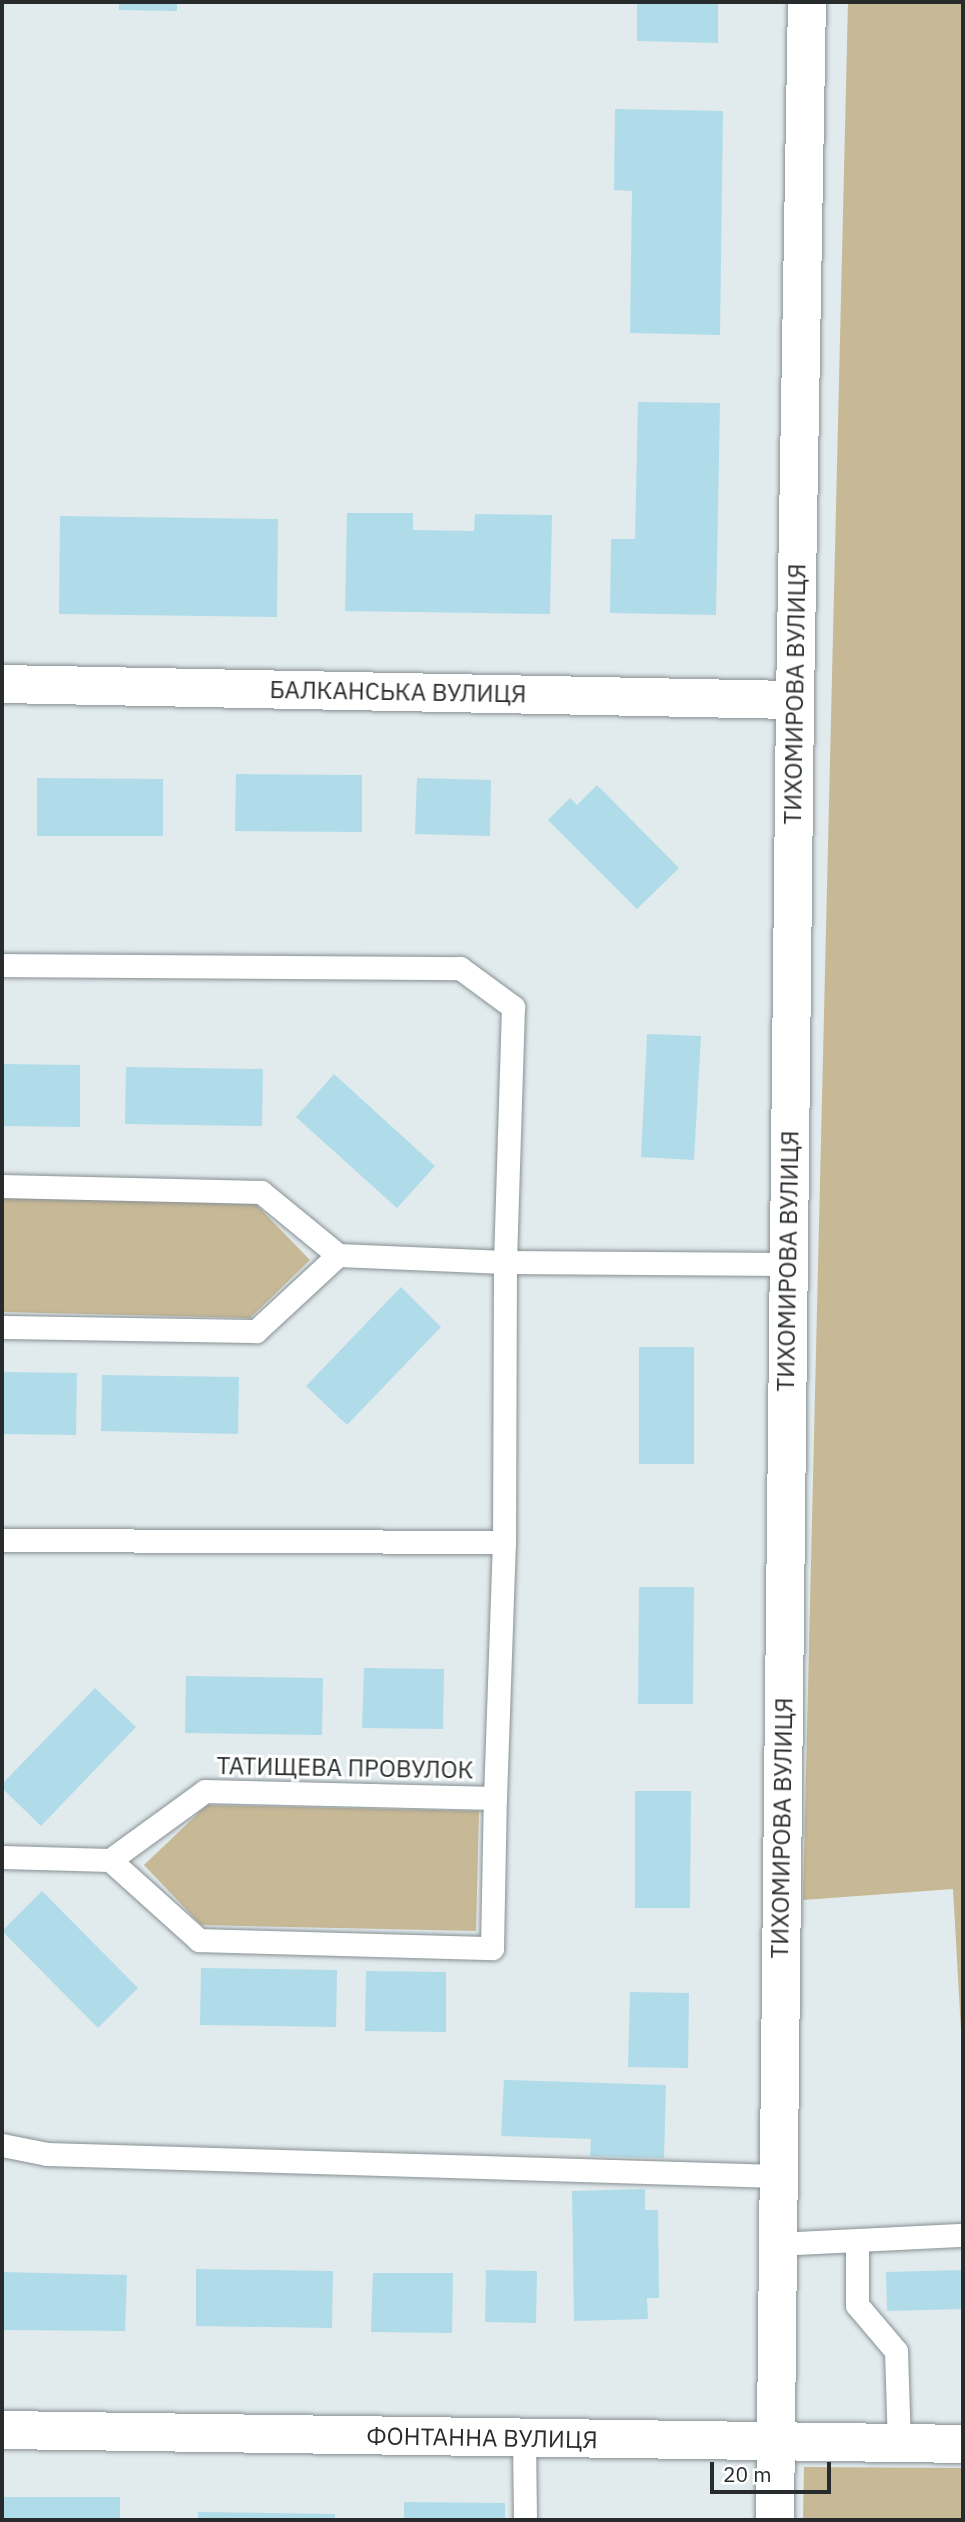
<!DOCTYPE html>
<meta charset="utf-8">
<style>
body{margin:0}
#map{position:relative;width:965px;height:2522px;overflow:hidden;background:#e1eaed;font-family:"IBM Plex Sans",sans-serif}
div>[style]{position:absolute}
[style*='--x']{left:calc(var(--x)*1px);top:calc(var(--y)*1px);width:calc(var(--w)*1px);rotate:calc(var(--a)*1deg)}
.forest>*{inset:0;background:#c7b896}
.building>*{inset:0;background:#b0dce9}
.roads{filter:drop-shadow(0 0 2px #879093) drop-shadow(0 0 2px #879093)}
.lane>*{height:23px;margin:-11.5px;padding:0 11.5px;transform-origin:11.5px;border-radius:11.5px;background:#fff}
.street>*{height:38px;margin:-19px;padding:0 19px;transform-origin:19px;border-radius:19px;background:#fff}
span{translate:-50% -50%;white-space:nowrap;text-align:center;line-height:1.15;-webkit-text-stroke:6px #fff;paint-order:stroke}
.street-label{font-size:24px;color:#282b2c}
.frame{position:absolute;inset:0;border:4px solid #282b2c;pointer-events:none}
.scale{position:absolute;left:710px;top:2462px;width:121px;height:32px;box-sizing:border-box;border:4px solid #282b2c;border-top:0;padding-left:9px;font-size:21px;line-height:24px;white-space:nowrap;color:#282b2c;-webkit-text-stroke:5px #fff;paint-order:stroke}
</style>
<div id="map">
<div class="forest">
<i style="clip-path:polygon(848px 2px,963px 2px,963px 2065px,953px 1889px,803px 1900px)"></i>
<i style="clip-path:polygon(2px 1193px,250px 1198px,310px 1260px,250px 1318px,2px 1312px)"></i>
<i style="clip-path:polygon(207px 1805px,479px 1811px,476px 1931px,201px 1925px,144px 1865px)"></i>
<i style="clip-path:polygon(804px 2467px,963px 2468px,963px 2520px,803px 2520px)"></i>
</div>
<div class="building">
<i style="clip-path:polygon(119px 2px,177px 2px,177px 11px,119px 10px)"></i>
<i style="clip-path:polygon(637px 2px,718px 2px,718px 43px,637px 41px)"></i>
<i style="clip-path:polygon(615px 109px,723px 111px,720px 335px,630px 333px,632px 191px,614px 190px)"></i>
<i style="clip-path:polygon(638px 402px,720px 403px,716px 615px,610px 613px,611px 539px,635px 539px)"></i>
<i style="clip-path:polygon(347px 513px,413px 513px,413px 530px,474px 531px,475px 514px,552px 515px,550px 614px,345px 611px)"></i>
<i style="clip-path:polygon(60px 516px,278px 519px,277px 617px,59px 614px)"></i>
<i style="clip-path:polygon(236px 774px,362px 775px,362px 832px,235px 831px)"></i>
<i style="clip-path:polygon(37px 778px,163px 779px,163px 836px,37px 836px)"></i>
<i style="clip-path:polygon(417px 778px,491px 780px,490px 836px,415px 834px)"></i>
<i style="clip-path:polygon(597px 785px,679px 868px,637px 909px,548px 820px,570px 798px,577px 805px)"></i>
<i style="clip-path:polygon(647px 1034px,701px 1036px,694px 1160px,641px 1157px)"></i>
<i style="clip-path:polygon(2px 1064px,80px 1065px,80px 1127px,2px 1126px)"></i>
<i style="clip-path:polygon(126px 1067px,263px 1069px,262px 1126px,125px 1124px)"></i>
<i style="clip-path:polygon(334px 1074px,435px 1166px,397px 1208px,296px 1117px)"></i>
<i style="clip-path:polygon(401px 1287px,441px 1327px,347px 1425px,306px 1386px)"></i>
<i style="clip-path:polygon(639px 1347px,694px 1347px,694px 1464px,639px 1464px)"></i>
<i style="clip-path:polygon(2px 1372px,77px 1373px,76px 1435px,2px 1434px)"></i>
<i style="clip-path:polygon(102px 1375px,239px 1377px,238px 1434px,101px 1431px)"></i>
<i style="clip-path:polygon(639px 1587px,694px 1587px,693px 1704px,638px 1704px)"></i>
<i style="clip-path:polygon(364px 1668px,444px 1669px,443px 1729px,362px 1728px)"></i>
<i style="clip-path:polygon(186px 1676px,323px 1678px,322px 1735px,185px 1733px)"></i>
<i style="clip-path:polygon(95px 1688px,136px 1727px,41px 1826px,2px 1788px,2px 1784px)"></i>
<i style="clip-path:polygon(635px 1791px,691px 1791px,690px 1908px,635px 1908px)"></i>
<i style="clip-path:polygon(42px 1891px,138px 1988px,98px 2028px,2px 1931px)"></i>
<i style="clip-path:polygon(201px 1968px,337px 1970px,336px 2027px,200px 2025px)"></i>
<i style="clip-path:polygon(366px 1971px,446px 1972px,446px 2032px,365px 2031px)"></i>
<i style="clip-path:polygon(630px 1992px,689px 1993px,688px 2068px,628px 2067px)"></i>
<i style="clip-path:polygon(504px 2080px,666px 2085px,664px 2158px,590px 2156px,591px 2139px,501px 2136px)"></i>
<i style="clip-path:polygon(645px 2189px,645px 2210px,658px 2210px,659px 2298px,647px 2298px,648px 2319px,574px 2321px,572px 2191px)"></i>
<i style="clip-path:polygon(196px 2269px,333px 2271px,332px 2328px,196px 2326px)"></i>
<i style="clip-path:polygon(486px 2270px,537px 2271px,536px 2323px,485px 2322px)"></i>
<i style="clip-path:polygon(963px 2270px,963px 2309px,887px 2311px,886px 2272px)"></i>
<i style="clip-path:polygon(2px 2272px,127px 2275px,125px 2331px,2px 2330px)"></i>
<i style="clip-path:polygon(373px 2273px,453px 2273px,452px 2333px,371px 2332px)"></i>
<i style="clip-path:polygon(2px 2497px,120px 2497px,120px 2520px,2px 2520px)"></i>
<i style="clip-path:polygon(404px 2502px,505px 2503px,505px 2520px,404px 2520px)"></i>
<i style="clip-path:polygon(198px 2512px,335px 2514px,335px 2520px,198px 2520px)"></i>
</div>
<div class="roads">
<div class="lane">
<i style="--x:2;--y:965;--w:458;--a:0.4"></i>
<i style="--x:460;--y:968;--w:66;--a:36.3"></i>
<i style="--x:513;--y:1007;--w:255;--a:91.8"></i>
<i style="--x:505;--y:1262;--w:280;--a:90.2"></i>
<i style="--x:504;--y:1542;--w:502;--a:-179.77"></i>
<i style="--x:2;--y:1186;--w:259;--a:1.3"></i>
<i style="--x:261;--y:1192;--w:99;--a:39.3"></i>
<i style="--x:338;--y:1255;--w:167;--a:2.4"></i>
<i style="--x:505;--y:1262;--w:283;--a:0.4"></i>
<i style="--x:2;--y:1327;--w:254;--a:0.9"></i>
<i style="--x:256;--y:1331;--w:112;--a:-42.8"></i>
<i style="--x:2;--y:1857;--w:108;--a:1.6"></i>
<i style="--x:110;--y:1860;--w:117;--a:-36"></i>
<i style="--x:205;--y:1791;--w:290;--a:1.4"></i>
<i style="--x:495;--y:1798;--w:256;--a:-88"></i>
<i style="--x:110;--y:1860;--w:120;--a:42"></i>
<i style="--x:199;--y:1940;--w:293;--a:1.6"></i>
<i style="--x:492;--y:1948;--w:150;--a:-88.9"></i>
<i style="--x:2;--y:2145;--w:46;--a:11.3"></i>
<i style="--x:47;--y:2154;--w:731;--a:1.72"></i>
<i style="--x:857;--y:2241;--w:64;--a:90"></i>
<i style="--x:857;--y:2305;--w:60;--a:49.7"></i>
<i style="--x:896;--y:2351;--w:93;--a:88.2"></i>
<i style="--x:777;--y:2244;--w:186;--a:-2.8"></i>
<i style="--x:524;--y:2438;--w:82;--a:89.3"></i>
</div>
<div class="street">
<i style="--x:2;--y:684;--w:793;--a:1.16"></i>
<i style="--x:2;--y:2430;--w:961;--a:0.83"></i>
<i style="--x:775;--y:2520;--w:1820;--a:-89.37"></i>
<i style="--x:795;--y:700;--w:698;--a:-89.02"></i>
</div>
</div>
<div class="street-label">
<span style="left:398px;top:692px;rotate:1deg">БАЛКАНСЬКА ВУЛИЦЯ</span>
<span style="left:795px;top:694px;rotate:-89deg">ТИХОМИРОВА ВУЛИЦЯ</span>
<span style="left:788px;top:1261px;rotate:-89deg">ТИХОМИРОВА ВУЛИЦЯ</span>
<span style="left:345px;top:1768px;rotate:1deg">ТАТИЩЕВА ПРОВУЛОК</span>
<span style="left:782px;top:1828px;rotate:-89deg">ТИХОМИРОВА ВУЛИЦЯ</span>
<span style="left:482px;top:2438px;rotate:1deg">ФОНТАННА ВУЛИЦЯ</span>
</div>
<div class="frame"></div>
<div class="scale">20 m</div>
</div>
